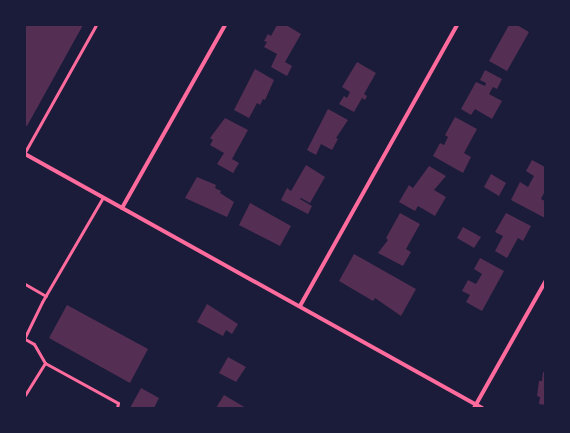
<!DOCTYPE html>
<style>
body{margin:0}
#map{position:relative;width:570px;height:433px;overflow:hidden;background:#1b1b3a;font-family:"DejaVu Sans",sans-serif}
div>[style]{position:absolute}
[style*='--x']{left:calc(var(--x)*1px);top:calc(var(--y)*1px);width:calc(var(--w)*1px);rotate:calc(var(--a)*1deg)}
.building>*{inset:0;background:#542f53}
.service>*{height:3px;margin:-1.5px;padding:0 1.5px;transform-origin:1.5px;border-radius:1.5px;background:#ff6b9d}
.minor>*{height:4px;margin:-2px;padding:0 2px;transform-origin:2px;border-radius:2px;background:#ff6b9d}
span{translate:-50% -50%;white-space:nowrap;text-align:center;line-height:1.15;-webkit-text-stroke:3px #1b1b3a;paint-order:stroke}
.frame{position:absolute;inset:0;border:26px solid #1b1b3a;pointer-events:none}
</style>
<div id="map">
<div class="building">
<i style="clip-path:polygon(25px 25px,83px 25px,27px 126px,25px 125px)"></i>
<i style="clip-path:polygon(277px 25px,286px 25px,301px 34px,285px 62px,292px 66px,287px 76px,271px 67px,277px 54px,264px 47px,267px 42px,264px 41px,268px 34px,271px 36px)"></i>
<i style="clip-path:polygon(509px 25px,517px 25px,529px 32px,507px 71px,489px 61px)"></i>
<i style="clip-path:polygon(357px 62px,376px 73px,364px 94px,367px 96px,365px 100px,362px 98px,354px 112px,339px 104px,344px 96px,347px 98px,350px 92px,342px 87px)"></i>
<i style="clip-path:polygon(255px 69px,274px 80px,265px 100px,263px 99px,260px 105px,257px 103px,249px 118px,234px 110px)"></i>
<i style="clip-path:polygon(485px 70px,502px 79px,497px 89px,493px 87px,489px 94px,502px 101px,492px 119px,475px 109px,471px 115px,461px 109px,476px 82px,485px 86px,486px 83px,480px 80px)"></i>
<i style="clip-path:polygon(328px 109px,348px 120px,336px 138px,338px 139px,332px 150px,321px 144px,316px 155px,307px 150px)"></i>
<i style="clip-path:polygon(455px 117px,477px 129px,464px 153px,471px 157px,463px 173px,433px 156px,440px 143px,444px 145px,448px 137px,445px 135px)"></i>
<i style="clip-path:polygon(225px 118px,248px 130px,232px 159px,239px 163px,233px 173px,217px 164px,224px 153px,210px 145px,213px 140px,210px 138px)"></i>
<i style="clip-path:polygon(532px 160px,545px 167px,545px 191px,541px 199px,545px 201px,545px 218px,511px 200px,520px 182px,528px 187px,534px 176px,526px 171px)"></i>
<i style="clip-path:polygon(306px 165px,325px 177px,310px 203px,301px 198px,300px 199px,312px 206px,308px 214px,281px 200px,287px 188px,291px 191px)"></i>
<i style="clip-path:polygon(429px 166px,446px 176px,434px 190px,446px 197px,435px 216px,418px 206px,415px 211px,399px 202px,409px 185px,413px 188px)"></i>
<i style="clip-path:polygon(491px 174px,506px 183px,499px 196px,484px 187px)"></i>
<i style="clip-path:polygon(197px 177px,216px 185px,215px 188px,221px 191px,220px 193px,234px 202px,227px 217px,185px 198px)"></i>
<i style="clip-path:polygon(250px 203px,291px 226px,280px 246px,239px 225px)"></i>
<i style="clip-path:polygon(400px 213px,420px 224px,406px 249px,411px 252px,403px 266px,378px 253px,388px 240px,386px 238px)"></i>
<i style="clip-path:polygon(506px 213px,531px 226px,523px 241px,518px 238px,507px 258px,495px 251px,503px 236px,495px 232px)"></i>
<i style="clip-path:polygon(463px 227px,481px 237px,474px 248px,457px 238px)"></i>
<i style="clip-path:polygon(354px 254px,416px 289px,401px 316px,375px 298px,373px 301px,339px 281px)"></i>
<i style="clip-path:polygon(480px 258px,504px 271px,482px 311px,466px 302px,470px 295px,462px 291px,468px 280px,476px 284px,482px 274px,474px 269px)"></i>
<i style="clip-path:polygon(207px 304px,238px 324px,232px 334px,226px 330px,223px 336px,197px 322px)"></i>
<i style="clip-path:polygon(67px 305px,148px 349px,130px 383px,49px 338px)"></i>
<i style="clip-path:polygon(228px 357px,246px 367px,236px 382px,219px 373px)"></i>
<i style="clip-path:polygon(543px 372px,545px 372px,545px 405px,539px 404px,540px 397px,537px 396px,539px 381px,542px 381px)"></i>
<i style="clip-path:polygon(141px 388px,159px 398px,154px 408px,130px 408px)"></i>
<i style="clip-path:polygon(224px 395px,246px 408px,216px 408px)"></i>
</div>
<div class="service">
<i style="--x:25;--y:152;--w:145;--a:-60.8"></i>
<i style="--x:25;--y:284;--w:24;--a:30"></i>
<i style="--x:25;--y:337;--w:39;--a:-64"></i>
<i style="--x:42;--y:302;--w:121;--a:-59.8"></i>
<i style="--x:25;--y:339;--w:10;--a:29"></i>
<i style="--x:34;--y:344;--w:22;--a:60"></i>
<i style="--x:25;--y:395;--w:38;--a:-58"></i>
<i style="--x:45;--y:363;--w:83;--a:28.7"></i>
<i style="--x:118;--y:403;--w:5;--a:101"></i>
</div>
<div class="minor">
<i style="--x:25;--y:154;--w:523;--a:29.07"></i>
<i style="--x:122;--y:208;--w:210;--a:-60.6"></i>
<i style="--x:300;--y:306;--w:322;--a:-60.8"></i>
<i style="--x:474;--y:408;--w:145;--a:-60.6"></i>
</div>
<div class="frame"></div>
</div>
